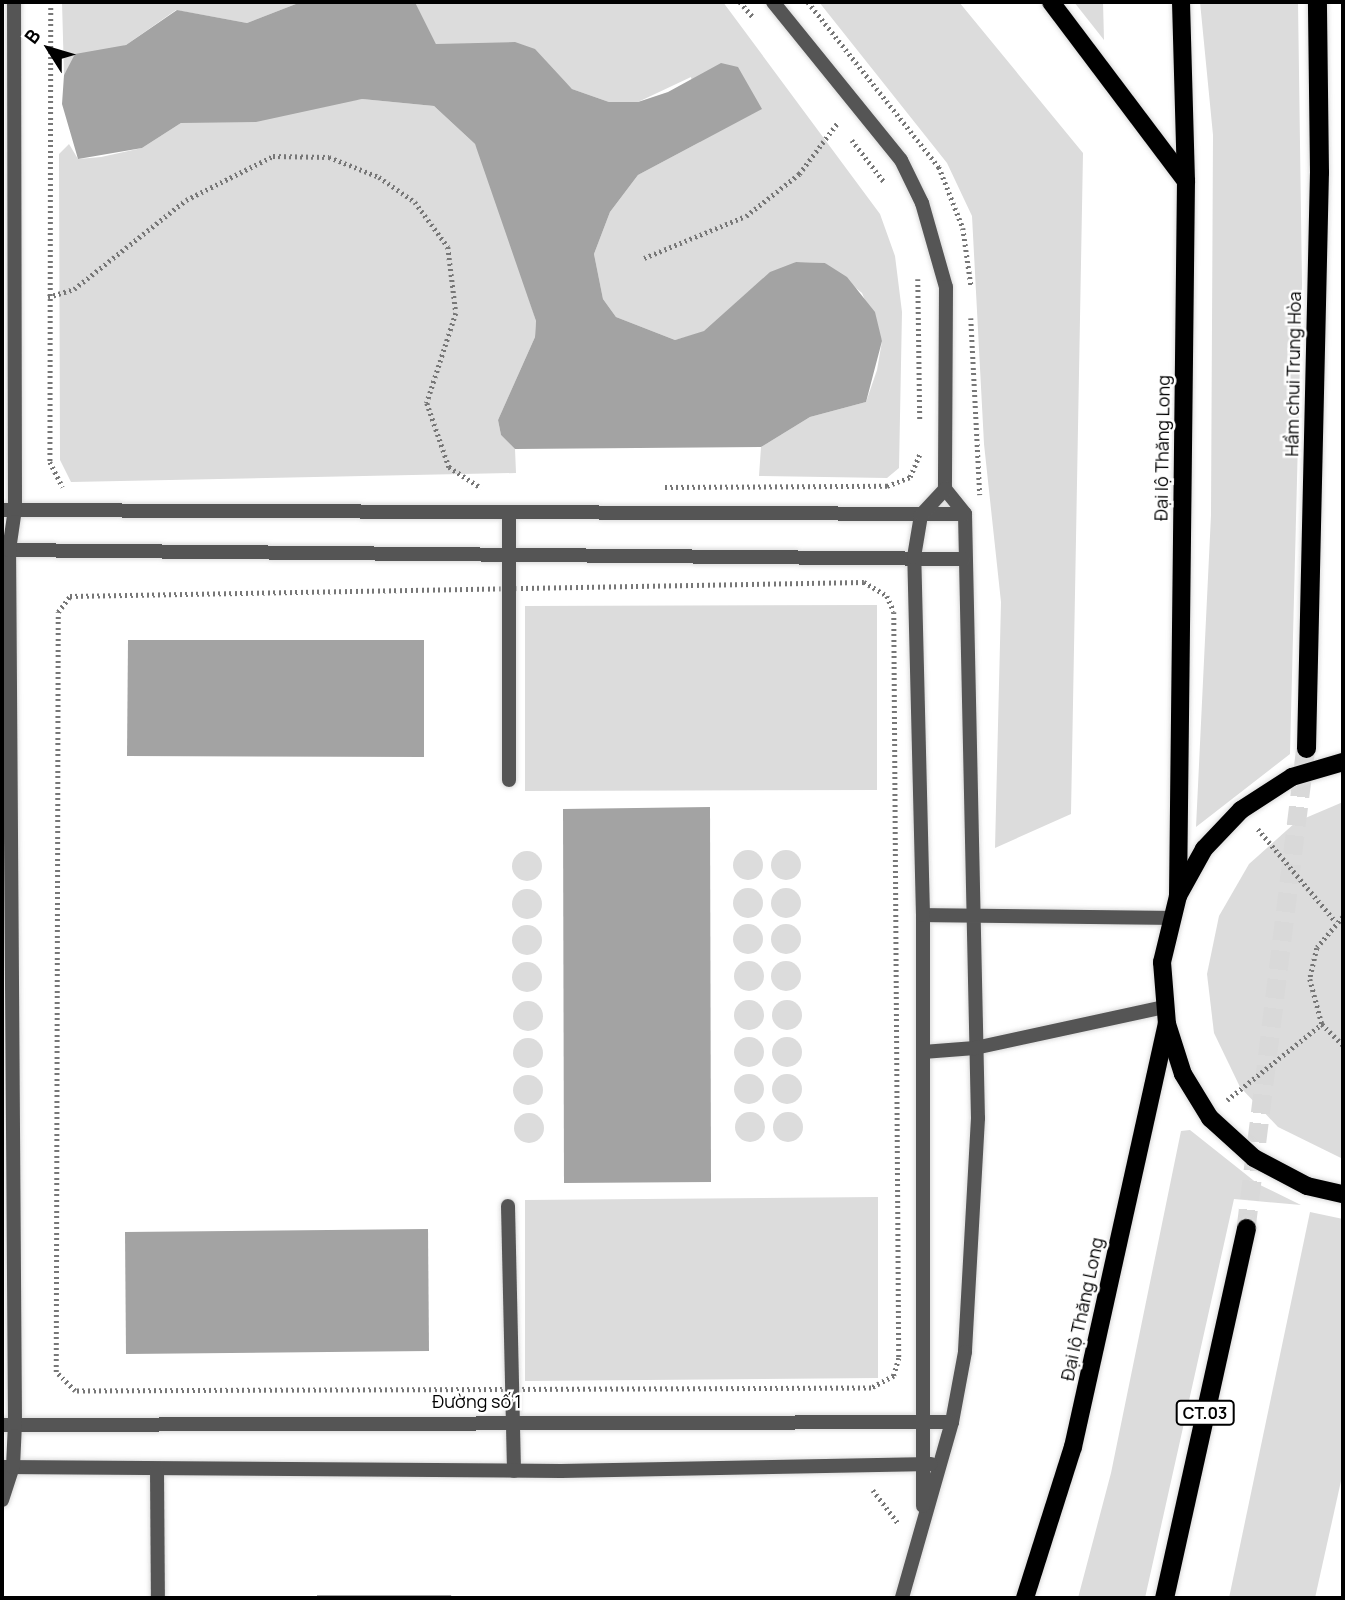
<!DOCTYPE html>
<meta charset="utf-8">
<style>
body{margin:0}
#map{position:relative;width:1345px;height:1600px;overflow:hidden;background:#fff;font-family:Manrope,sans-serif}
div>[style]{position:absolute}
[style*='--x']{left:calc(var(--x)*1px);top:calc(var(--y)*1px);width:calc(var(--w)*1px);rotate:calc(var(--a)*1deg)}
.green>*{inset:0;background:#dcdcdc}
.round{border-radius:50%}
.water>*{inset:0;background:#a3a3a3}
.trunk-tunnel>*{height:19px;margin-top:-9.5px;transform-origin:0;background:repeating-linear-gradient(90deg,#d9d9d9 0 19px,transparent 0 29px)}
.path>*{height:4.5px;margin-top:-2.25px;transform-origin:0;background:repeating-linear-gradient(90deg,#777 0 2px,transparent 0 5.5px)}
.roads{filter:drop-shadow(0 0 2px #dbdbdb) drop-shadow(0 0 2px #dbdbdb)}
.service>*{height:14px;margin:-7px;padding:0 7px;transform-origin:7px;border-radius:7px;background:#555}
.primary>*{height:18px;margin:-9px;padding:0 9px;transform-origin:9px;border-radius:9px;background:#000}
.trunk>*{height:19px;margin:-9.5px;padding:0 9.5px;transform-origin:9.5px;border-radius:9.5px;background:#000}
span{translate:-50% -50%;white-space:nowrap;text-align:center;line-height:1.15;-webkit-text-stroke:5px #fff;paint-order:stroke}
.shield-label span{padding:2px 5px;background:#fff;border:2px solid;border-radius:5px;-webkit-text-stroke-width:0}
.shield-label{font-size:16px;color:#000;font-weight:700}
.street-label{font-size:18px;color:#000}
.frame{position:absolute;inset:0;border:4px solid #000;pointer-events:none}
.north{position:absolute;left:14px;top:14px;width:70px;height:70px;-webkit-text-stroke:5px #fff;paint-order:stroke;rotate:307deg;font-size:19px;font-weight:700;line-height:28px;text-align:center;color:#000}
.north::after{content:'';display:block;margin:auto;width:24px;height:32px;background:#000;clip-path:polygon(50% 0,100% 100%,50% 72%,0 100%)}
</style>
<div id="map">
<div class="green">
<i style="clip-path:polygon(62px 2px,301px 2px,247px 23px,176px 10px,126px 45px,70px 66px,64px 75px)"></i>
<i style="clip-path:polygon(415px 2px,723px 2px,880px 214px,895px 256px,902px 312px,899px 468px,887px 478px,759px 476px,761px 447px,810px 417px,866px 402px,877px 370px,882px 341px,862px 293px,825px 263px,796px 262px,748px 292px,704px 332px,675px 340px,616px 317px,603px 299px,594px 254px,610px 212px,638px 175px,700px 142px,691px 77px,638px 102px,609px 102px,572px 89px,553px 71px,436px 44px)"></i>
<i style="clip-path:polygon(819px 2px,959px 2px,1083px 153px,1071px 814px,995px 848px,1001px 602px,984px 444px,972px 216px,947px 163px)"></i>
<i style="clip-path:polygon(1074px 2px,1103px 2px,1104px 40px)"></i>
<i style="clip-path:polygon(1200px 2px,1298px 2px,1302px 284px,1290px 754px,1196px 827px,1211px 515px,1213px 135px)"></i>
<i style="clip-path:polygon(362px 99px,434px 106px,475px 144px,489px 173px,536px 321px,535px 337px,498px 420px,501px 435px,515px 449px,516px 473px,71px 482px,60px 460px,59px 154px,69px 144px,78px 159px,101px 157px,142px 148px,181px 123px)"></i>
<i style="clip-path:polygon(877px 605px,877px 790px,525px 791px,525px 606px)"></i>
<i style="clip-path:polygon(1343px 802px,1343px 1159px,1278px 1127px,1240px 1087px,1214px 1033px,1207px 974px,1219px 916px,1249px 864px,1296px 822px)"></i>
<i class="round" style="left:771px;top:850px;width:30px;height:30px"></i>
<i class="round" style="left:733px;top:850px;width:30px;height:30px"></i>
<i class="round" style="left:512px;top:851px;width:30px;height:30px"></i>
<i class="round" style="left:771px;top:888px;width:30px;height:30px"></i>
<i class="round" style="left:733px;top:888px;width:30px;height:30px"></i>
<i class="round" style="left:512px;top:889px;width:30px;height:30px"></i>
<i class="round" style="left:771px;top:924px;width:30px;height:30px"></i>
<i class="round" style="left:733px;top:924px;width:30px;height:30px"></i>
<i class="round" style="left:512px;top:925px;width:30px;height:30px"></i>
<i class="round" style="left:734px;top:961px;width:30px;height:30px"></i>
<i class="round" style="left:771px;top:961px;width:30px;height:30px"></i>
<i class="round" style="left:512px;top:962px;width:30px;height:30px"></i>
<i class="round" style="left:772px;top:1000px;width:30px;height:30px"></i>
<i class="round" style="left:734px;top:1000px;width:30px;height:30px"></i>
<i class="round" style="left:513px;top:1001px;width:30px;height:30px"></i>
<i class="round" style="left:734px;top:1037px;width:30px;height:30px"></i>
<i class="round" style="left:772px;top:1037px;width:30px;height:30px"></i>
<i class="round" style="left:513px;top:1038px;width:30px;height:30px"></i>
<i class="round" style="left:734px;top:1074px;width:30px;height:30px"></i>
<i class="round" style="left:772px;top:1074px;width:30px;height:30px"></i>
<i class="round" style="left:513px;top:1075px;width:30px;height:30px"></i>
<i class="round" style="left:773px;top:1112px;width:30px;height:30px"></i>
<i class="round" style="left:735px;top:1112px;width:30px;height:30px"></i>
<i class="round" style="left:514px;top:1113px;width:30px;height:30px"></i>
<i style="clip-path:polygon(1190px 1130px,1258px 1184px,1301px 1205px,1234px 1199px,1145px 1598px,1078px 1598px,1111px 1473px,1181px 1131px)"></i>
<i style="clip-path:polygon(878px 1197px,878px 1378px,525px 1381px,525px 1200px)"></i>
<i style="clip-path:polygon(1310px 1212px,1343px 1219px,1343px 1472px,1315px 1598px,1229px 1598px)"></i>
</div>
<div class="water">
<i style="clip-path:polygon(301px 2px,415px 2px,436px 44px,515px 42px,535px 49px,572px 89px,609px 102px,638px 102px,668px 92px,721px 63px,738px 67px,762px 109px,638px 175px,610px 212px,594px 254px,603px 299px,616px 317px,675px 340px,704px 331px,770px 272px,796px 262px,825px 263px,847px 277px,875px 312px,882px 341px,866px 402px,810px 417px,761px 447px,515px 449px,501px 435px,498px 420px,535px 337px,536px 321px,475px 144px,434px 106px,362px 99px,256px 122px,181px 123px,142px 148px,78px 159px,62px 104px,64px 75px,75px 54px,126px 45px,177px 10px,247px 23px)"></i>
<i style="clip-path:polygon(128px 640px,424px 640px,424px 757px,127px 756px)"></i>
<i style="clip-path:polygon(710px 807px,711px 1182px,564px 1183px,563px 809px)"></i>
<i style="clip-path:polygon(428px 1229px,429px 1351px,126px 1354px,125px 1232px)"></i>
<i style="clip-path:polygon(317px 1595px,451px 1595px,452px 1598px,317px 1598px)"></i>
</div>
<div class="trunk-tunnel">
<i style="--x:1246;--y:1228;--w:484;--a:-82.9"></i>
</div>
<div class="path">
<i style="--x:51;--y:2;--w:460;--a:90.1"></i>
<i style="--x:50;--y:462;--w:28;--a:63"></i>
<i style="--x:740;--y:2;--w:21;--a:49"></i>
<i style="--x:808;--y:2;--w:211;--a:51.6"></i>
<i style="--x:939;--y:167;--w:66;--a:68.5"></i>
<i style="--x:963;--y:228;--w:58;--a:82"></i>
<i style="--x:852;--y:140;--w:54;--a:52.5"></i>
<i style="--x:644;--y:258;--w:110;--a:-22.4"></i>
<i style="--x:746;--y:216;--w:68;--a:-38.4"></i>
<i style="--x:799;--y:174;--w:65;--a:-53.1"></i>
<i style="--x:918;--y:279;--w:142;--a:89.2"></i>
<i style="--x:48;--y:297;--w:27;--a:-17"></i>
<i style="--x:74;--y:289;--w:143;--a:-38.5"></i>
<i style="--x:186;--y:200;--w:97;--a:-26.8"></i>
<i style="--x:273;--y:156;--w:56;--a:1"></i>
<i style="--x:329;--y:157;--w:54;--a:21.8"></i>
<i style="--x:379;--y:177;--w:44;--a:34.8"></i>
<i style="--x:415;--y:202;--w:56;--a:53.7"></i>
<i style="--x:448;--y:247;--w:66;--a:83.1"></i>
<i style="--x:456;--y:313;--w:95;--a:107.9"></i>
<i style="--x:427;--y:403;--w:68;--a:71"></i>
<i style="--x:449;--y:467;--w:38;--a:33"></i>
<i style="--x:971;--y:318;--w:177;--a:87.1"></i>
<i style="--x:665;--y:487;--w:222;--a:-0.3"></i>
<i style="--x:887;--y:486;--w:25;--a:-21"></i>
<i style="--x:910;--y:477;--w:25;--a:-67"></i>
<i style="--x:864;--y:582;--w:27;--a:31"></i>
<i style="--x:887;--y:596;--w:17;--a:66"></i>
<i style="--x:894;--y:612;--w:746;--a:89.62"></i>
<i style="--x:899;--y:1358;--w:19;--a:106"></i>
<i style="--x:894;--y:1376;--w:26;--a:152"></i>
<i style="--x:871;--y:1388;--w:796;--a:179.78"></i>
<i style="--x:75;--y:1391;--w:27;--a:-135"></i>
<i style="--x:56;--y:1372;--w:760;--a:-89.85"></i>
<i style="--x:58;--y:612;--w:20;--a:-53"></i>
<i style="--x:70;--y:596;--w:794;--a:-1.01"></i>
<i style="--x:1258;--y:829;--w:121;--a:50"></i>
<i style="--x:1343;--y:917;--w:40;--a:130"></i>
<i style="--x:1317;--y:948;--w:32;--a:103"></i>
<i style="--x:1310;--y:979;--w:47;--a:75.1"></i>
<i style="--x:1322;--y:1024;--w:30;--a:45"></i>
<i style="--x:1227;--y:1100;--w:122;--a:-38.7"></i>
<i style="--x:873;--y:1490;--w:41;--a:52.9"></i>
</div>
<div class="roads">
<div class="service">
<i style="--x:773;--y:2;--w:203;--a:51"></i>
<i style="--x:901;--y:160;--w:48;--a:64"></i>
<i style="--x:922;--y:203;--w:87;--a:74.1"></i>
<i style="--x:946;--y:287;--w:202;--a:90.3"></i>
<i style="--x:945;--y:489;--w:32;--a:51"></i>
<i style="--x:965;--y:514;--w:604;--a:88.77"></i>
<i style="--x:978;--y:1118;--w:234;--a:93.2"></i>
<i style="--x:965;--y:1352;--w:71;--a:100.5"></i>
<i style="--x:952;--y:1422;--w:183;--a:105.9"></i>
<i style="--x:2;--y:510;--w:963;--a:0.24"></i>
<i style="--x:2;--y:550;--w:962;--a:0.54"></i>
<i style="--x:509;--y:780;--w:267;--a:-90"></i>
<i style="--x:923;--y:915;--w:247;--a:0.7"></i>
<i style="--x:923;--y:1052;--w:52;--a:-4.4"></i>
<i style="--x:975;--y:1048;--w:193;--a:-12.2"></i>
<i style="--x:508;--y:1206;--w:265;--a:88.7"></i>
<i style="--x:2;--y:1425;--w:950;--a:-0.18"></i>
<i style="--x:2;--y:1467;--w:559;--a:0.41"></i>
<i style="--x:561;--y:1471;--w:370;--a:-1.1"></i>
<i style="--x:157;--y:1469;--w:129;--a:89.6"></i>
<i style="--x:2;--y:1500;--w:35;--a:-72"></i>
<i style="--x:13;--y:1467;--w:44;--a:-87.4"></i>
<i style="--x:15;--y:1423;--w:873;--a:-90.39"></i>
<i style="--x:9;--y:550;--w:41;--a:-81.7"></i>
<i style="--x:15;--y:509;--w:507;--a:-90.11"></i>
<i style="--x:923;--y:1506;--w:591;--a:-90"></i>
<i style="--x:923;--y:915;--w:358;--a:-91.4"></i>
<i style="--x:914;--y:557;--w:43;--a:-80.5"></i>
<i style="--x:921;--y:515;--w:35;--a:-47"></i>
</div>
<div class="primary">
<i style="--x:1051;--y:2;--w:224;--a:53"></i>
<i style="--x:1343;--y:762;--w:53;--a:163.6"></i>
<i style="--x:1292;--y:777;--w:61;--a:147.1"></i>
<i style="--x:1241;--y:810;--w:54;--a:133.5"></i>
<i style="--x:1204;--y:849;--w:54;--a:119"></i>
<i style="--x:1178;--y:896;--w:68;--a:103.6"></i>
<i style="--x:1162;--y:962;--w:62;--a:85.4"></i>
<i style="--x:1167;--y:1024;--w:52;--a:72.3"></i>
<i style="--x:1183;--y:1074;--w:52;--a:58.5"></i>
<i style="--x:1210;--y:1118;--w:59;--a:42.3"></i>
<i style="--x:1254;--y:1158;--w:60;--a:27.8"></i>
<i style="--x:1307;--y:1186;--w:37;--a:13"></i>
<i style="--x:1178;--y:896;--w:715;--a:-89.36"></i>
<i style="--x:1186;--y:181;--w:179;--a:-91.6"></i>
<i style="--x:1025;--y:1598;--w:158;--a:-72.4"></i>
<i style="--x:1073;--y:1447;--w:433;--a:-77.5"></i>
</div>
<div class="trunk">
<i style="--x:1306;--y:748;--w:576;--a:-88.71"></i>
<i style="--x:1319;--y:172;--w:170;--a:-90.7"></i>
<i style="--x:1164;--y:1598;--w:379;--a:-77.5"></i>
</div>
</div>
<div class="shield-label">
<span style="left:1205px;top:1413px">CT.03</span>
</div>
<div class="street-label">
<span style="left:1293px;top:374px;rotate:-89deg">Hầm chui Trung Hòa</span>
<span style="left:1162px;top:448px;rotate:-89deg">Đại lộ Thăng Long</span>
<span style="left:1082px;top:1309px;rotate:-78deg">Đại lộ Thăng Long</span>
<span style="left:477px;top:1401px">Đường số 1</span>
</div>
<div class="frame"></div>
<div class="north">B</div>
</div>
